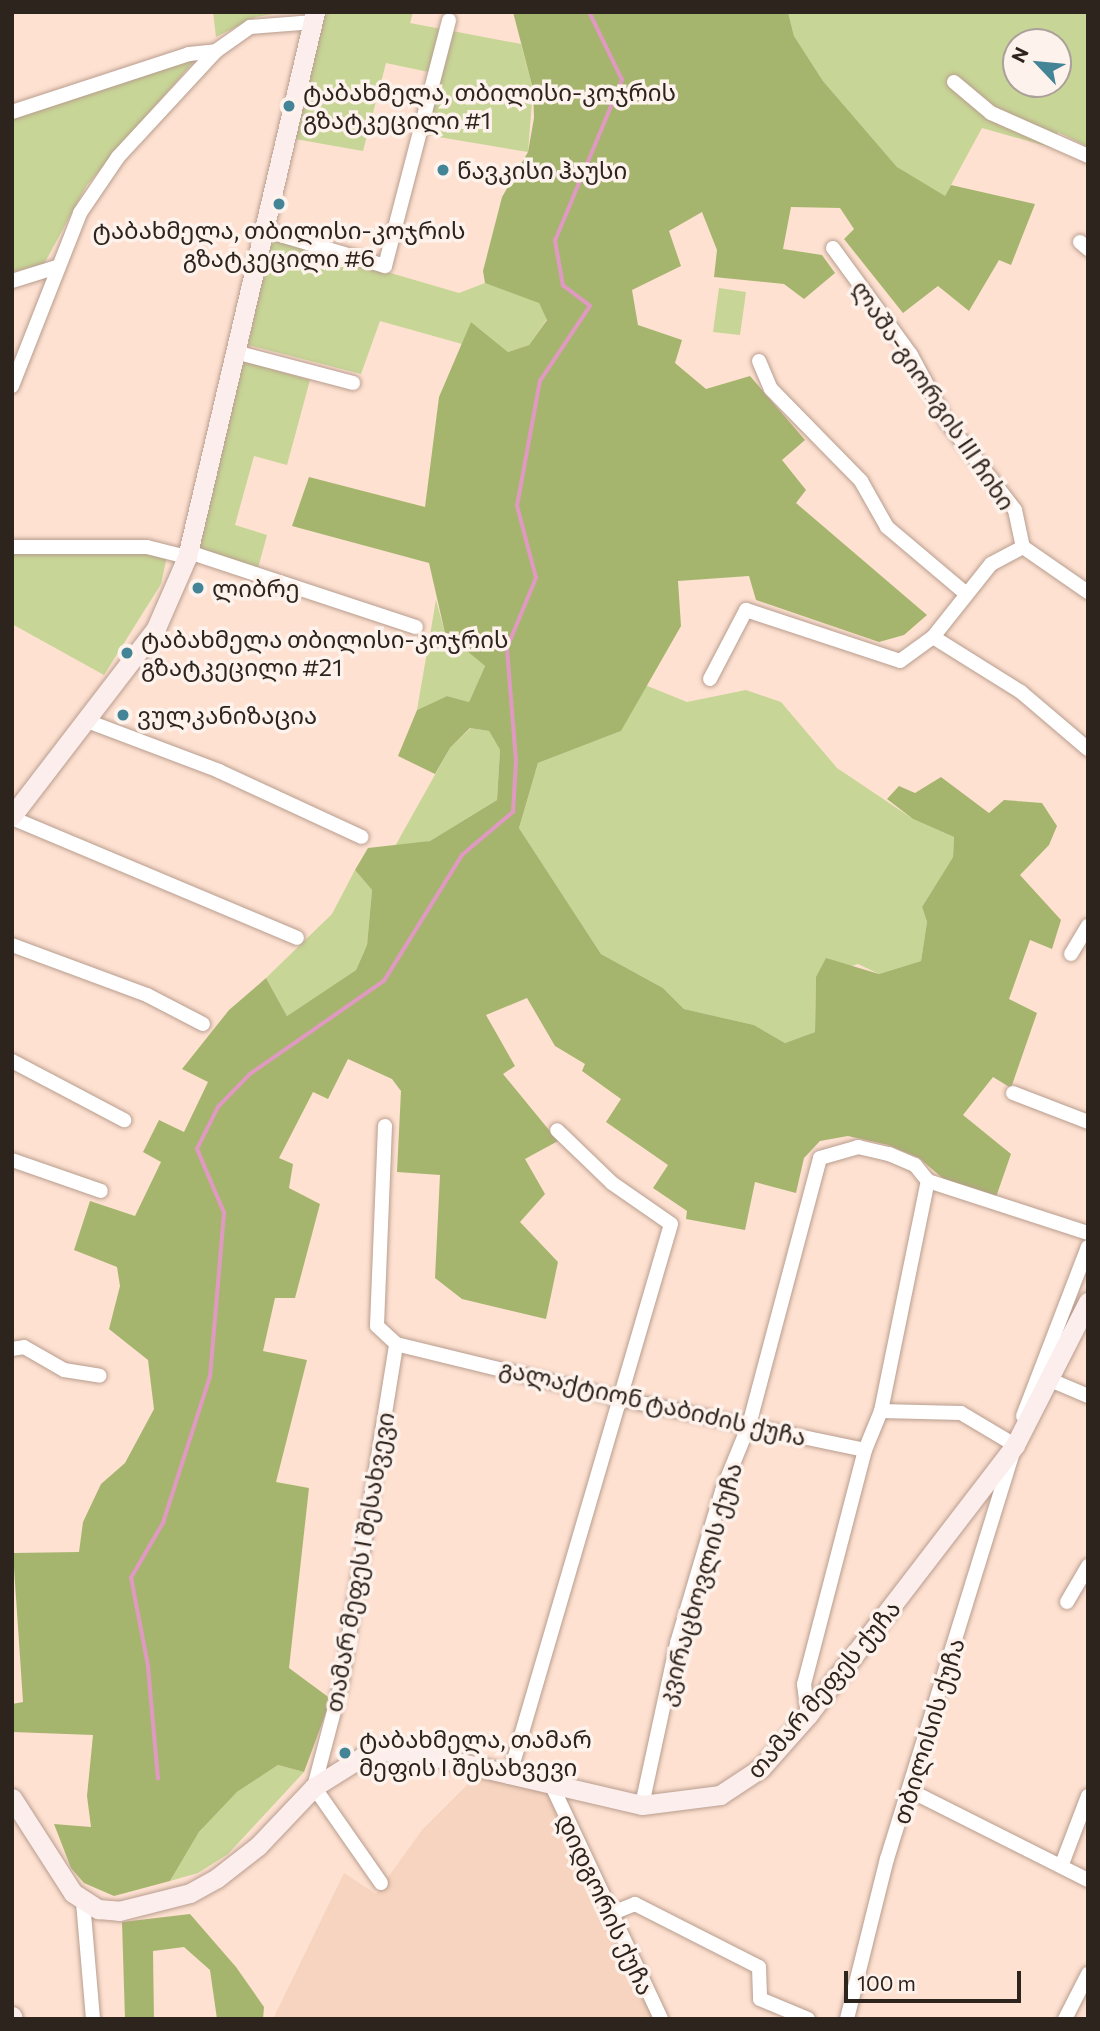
<!DOCTYPE html>
<meta charset="utf-8">
<style>
body{margin:0}
#map{position:relative;width:1100px;height:2031px;overflow:hidden;background:#fee1d1;font-family:Commissioner,"Noto Sans Georgian",sans-serif}
div>[style]{position:absolute}
[style*='--x']{left:calc(var(--x)*1px);top:calc(var(--y)*1px);width:calc(var(--w)*1px);rotate:calc(var(--a)*1deg)}
.built>*{inset:0;background:#f7d4bf}
.green>*{inset:0;background:#c7d596}
.forest>*{inset:0;background:#a6b56e}
.stream>*{height:3.5px;margin:-1.75px;padding:0 1.75px;transform-origin:1.75px;border-radius:1.75px;background:#e09ac1}
.roads{filter:drop-shadow(0 0 2px #b89d8e) drop-shadow(0 0 2px #b89d8e)}
.street>*{height:14px;margin:-7px;padding:0 7px;transform-origin:7px;border-radius:7px;background:#fff}
.secondary>*{height:19px;margin:-9.5px;padding:0 9.5px;transform-origin:9.5px;border-radius:9.5px;background:#fdeeee}
.dots>*{width:19px;height:19px;translate:-50% -50%;box-sizing:border-box;border:4px solid #fef2ec;border-radius:50%}
span{translate:-50% -50%;white-space:nowrap;text-align:center;line-height:1.15;-webkit-text-stroke:7px #fef2ec;paint-order:stroke}
.poi-label{font-size:24px;color:#2e241e}
.left{translate:0 -50%;text-align:left}
.street-label{font-size:24px;color:#2e241e}
.frame{position:absolute;inset:0;border:14px solid #2e241e;pointer-events:none}
.north{position:absolute;left:1002px;top:28px;width:70px;height:70px;box-sizing:border-box;background:#fef2ec;border:2px solid #aba09a;border-radius:50%;rotate:296deg;font-size:19px;font-weight:700;line-height:28px;text-align:center;color:#2e241e}
.north::after{content:'';display:block;margin:auto;width:24px;height:32px;background:#438496;clip-path:polygon(50% 0,100% 100%,50% 72%,0 100%)}
.scale{position:absolute;left:844px;top:1971px;width:177px;height:32px;box-sizing:border-box;border:4px solid #2e241e;border-top:0;padding-left:9px;font-size:21px;line-height:24px;white-space:nowrap;color:#2e241e;-webkit-text-stroke:5px #fef2ec;paint-order:stroke}
</style>
<div id="map">
<div class="built">
<i style="clip-path:polygon(476px 1776px,554px 1795px,659px 2019px,273px 2019px,344px 1873px,376px 1894px,422px 1830px)"></i>
</div>
<div class="green">
<i style="clip-path:polygon(213px 12px,285px 12px,256px 17px,216px 37px)"></i>
<i style="clip-path:polygon(320px 12px,413px 12px,410px 23px,521px 44px,533px 89px,528px 152px,427px 135px,438px 74px,386px 63px,363px 151px,295px 139px)"></i>
<i style="clip-path:polygon(evenodd,788px 12px,1088px 12px,1088px 147px,1058px 132px,1053px 148px,982px 128px,945px 196px,926px 188px,897px 167px,823px 81px,794px 36px,788px 12px,1016px 42px,1058px 42px,1058px 84px,1016px 84px,1016px 42px)"></i>
<i style="clip-path:polygon(196px 59px,87px 185px,44px 264px,12px 272px,12px 117px)"></i>
<i style="clip-path:polygon(271px 238px,459px 293px,485px 283px,520px 293px,539px 303px,547px 319px,529px 345px,508px 352px,471px 322px,462px 344px,380px 321px,361px 374px,248px 345px)"></i>
<i style="clip-path:polygon(719px 288px,746px 292px,740px 335px,713px 332px)"></i>
<i style="clip-path:polygon(243px 361px,310px 380px,287px 465px,254px 456px,235px 525px,267px 535px,258px 568px,195px 549px)"></i>
<i style="clip-path:polygon(145px 548px,167px 556px,161px 584px,104px 675px,12px 624px,12px 551px)"></i>
<i style="clip-path:polygon(436px 600px,445px 633px,485px 666px,469px 702px,447px 696px,417px 710px)"></i>
<i style="clip-path:polygon(645px 685px,687px 702px,746px 690px,781px 702px,837px 768px,913px 819px,954px 837px,953px 857px,922px 907px,927px 922px,921px 961px,879px 974px,858px 964px,816px 977px,815px 1032px,785px 1043px,754px 1025px,684px 1009px,663px 988px,601px 954px,519px 828px,538px 763px,621px 731px)"></i>
<i style="clip-path:polygon(471px 728px,489px 731px,500px 750px,497px 800px,430px 841px,394px 848px,450px 748px)"></i>
<i style="clip-path:polygon(355px 870px,372px 890px,367px 945px,356px 970px,287px 1016px,266px 978px,332px 914px)"></i>
<i style="clip-path:polygon(278px 1765px,304px 1772px,228px 1854px,198px 1873px,170px 1881px,199px 1832px,237px 1792px)"></i>
</div>
<div class="forest">
<i style="clip-path:polygon(513px 12px,788px 12px,794px 36px,823px 81px,897px 167px,945px 196px,951px 185px,1035px 204px,1011px 265px,999px 260px,969px 311px,938px 286px,903px 313px,844px 239px,854px 229px,840px 208px,791px 207px,783px 249px,822px 255px,835px 273px,804px 299px,784px 284px,714px 277px,717px 250px,702px 212px,669px 231px,681px 266px,632px 290px,638px 325px,682px 340px,675px 363px,706px 389px,750px 376px,805px 440px,782px 460px,806px 490px,796px 503px,927px 615px,904px 635px,879px 642px,756px 600px,749px 576px,678px 581px,681px 626px,621px 731px,538px 763px,519px 828px,601px 954px,663px 988px,684px 1009px,754px 1025px,785px 1043px,815px 1032px,816px 977px,826px 958px,879px 974px,921px 961px,927px 922px,922px 907px,953px 857px,954px 837px,913px 819px,887px 799px,899px 786px,915px 793px,941px 777px,989px 813px,1004px 800px,1042px 803px,1057px 826px,1049px 845px,1020px 875px,1061px 920px,1052px 949px,1030px 940px,1009px 999px,1037px 1013px,1011px 1088px,993px 1077px,963px 1115px,1011px 1154px,996px 1197px,946px 1181px,919px 1158px,888px 1145px,848px 1136px,820px 1141px,804px 1158px,796px 1193px,755px 1182px,745px 1230px,686px 1219px,687px 1211px,653px 1188px,668px 1165px,606px 1122px,621px 1099px,582px 1071px,585px 1064px,555px 1046px,527px 998px,486px 1015px,515px 1066px,503px 1074px,558px 1141px,525px 1159px,545px 1194px,520px 1222px,558px 1262px,546px 1319px,462px 1299px,435px 1278px,440px 1175px,397px 1172px,401px 1091px,392px 1079px,348px 1059px,328px 1099px,313px 1092px,279px 1158px,293px 1164px,289px 1188px,320px 1204px,295px 1298px,275px 1298px,263px 1351px,307px 1360px,276px 1482px,309px 1488px,289px 1668px,331px 1699px,304px 1772px,278px 1765px,237px 1792px,199px 1832px,170px 1881px,114px 1896px,84px 1883px,71px 1868px,54px 1824px,91px 1827px,87px 1796px,93px 1735px,12px 1732px,12px 1704px,23px 1702px,13px 1553px,79px 1552px,83px 1522px,101px 1484px,125px 1463px,154px 1409px,148px 1360px,109px 1329px,120px 1286px,117px 1267px,74px 1250px,90px 1201px,135px 1216px,161px 1162px,143px 1152px,159px 1120px,184px 1132px,208px 1082px,182px 1069px,229px 1010px,266px 978px,287px 1016px,356px 970px,367px 945px,372px 890px,355px 870px,368px 848px,430px 841px,497px 800px,500px 750px,489px 731px,470px 728px,450px 748px,435px 774px,398px 756px,417px 710px,447px 696px,469px 702px,485px 666px,445px 633px,429px 563px,292px 526px,309px 477px,425px 507px,439px 397px,471px 322px,508px 352px,529px 345px,547px 320px,539px 303px,485px 283px,483px 271px,502px 197px,528px 152px,534px 118px,533px 89px)"></i>
<i style="clip-path:polygon(190px 1914px,236px 1967px,264px 2007px,263px 2019px,217px 2019px,210px 1970px,184px 1947px,153px 1951px,154px 2019px,125px 2019px,122px 1922px)"></i>
</div>
<div class="stream">
<i style="--x:158;--y:1779;--w:113;--a:-95.1"></i>
<i style="--x:148;--y:1666;--w:90;--a:-100.9"></i>
<i style="--x:131;--y:1578;--w:64;--a:-59.8"></i>
<i style="--x:163;--y:1523;--w:153;--a:-72.2"></i>
<i style="--x:210;--y:1377;--w:165;--a:-85.1"></i>
<i style="--x:224;--y:1213;--w:69;--a:-112.9"></i>
<i style="--x:197;--y:1149;--w:47;--a:-63.4"></i>
<i style="--x:218;--y:1107;--w:46;--a:-45.9"></i>
<i style="--x:250;--y:1074;--w:163;--a:-34.8"></i>
<i style="--x:384;--y:981;--w:148;--a:-58.2"></i>
<i style="--x:462;--y:855;--w:67;--a:-40.1"></i>
<i style="--x:513;--y:812;--w:51;--a:-86.6"></i>
<i style="--x:516;--y:761;--w:113;--a:-94.6"></i>
<i style="--x:507;--y:648;--w:76;--a:-67.5"></i>
<i style="--x:536;--y:578;--w:74;--a:-104.8"></i>
<i style="--x:517;--y:506;--w:127;--a:-79.6"></i>
<i style="--x:540;--y:381;--w:90;--a:-56.3"></i>
<i style="--x:590;--y:306;--w:34;--a:-143"></i>
<i style="--x:563;--y:286;--w:46;--a:-100.1"></i>
<i style="--x:555;--y:241;--w:174;--a:-67.4"></i>
<i style="--x:622;--y:80;--w:76;--a:-115.9"></i>
</div>
<div class="roads">
<div class="street">
<i style="--x:954;--y:82;--w:48;--a:40"></i>
<i style="--x:991;--y:113;--w:106;--a:23.9"></i>
<i style="--x:12;--y:112;--w:186;--a:-18.1"></i>
<i style="--x:189;--y:54;--w:27;--a:-6"></i>
<i style="--x:216;--y:51;--w:42;--a:-35.2"></i>
<i style="--x:250;--y:27;--w:64;--a:-4.5"></i>
<i style="--x:267;--y:231;--w:123;--a:16.5"></i>
<i style="--x:385;--y:266;--w:254;--a:-75.4"></i>
<i style="--x:1080;--y:242;--w:11;--a:41"></i>
<i style="--x:833;--y:248;--w:132;--a:53.9"></i>
<i style="--x:911;--y:355;--w:76;--a:61.8"></i>
<i style="--x:947;--y:422;--w:111;--a:52.3"></i>
<i style="--x:1015;--y:510;--w:38;--a:78"></i>
<i style="--x:12;--y:281;--w:47;--a:-17.3"></i>
<i style="--x:239;--y:353;--w:118;--a:14.7"></i>
<i style="--x:759;--y:361;--w:30;--a:67"></i>
<i style="--x:771;--y:389;--w:129;--a:45.6"></i>
<i style="--x:861;--y:481;--w:53;--a:60.5"></i>
<i style="--x:887;--y:527;--w:101;--a:40.2"></i>
<i style="--x:12;--y:386;--w:186;--a:-68.5"></i>
<i style="--x:80;--y:213;--w:68;--a:-55.8"></i>
<i style="--x:118;--y:157;--w:144;--a:-47.2"></i>
<i style="--x:12;--y:547;--w:135;--a:0"></i>
<i style="--x:147;--y:547;--w:41;--a:14"></i>
<i style="--x:189;--y:552;--w:239;--a:18.3"></i>
<i style="--x:933;--y:637;--w:104;--a:32"></i>
<i style="--x:1021;--y:692;--w:88;--a:40.4"></i>
<i style="--x:710;--y:679;--w:78;--a:-62.4"></i>
<i style="--x:746;--y:610;--w:162;--a:18.3"></i>
<i style="--x:900;--y:661;--w:41;--a:-36"></i>
<i style="--x:933;--y:637;--w:93;--a:-51.5"></i>
<i style="--x:991;--y:564;--w:36;--a:-28"></i>
<i style="--x:1023;--y:547;--w:79;--a:34.7"></i>
<i style="--x:87;--y:721;--w:141;--a:20.7"></i>
<i style="--x:219;--y:771;--w:157;--a:24.8"></i>
<i style="--x:12;--y:818;--w:309;--a:22.8"></i>
<i style="--x:12;--y:945;--w:144;--a:20.3"></i>
<i style="--x:147;--y:995;--w:63;--a:27.4"></i>
<i style="--x:1071;--y:954;--w:33;--a:-59"></i>
<i style="--x:12;--y:1061;--w:127;--a:27.8"></i>
<i style="--x:1013;--y:1093;--w:80;--a:21.1"></i>
<i style="--x:385;--y:1126;--w:200;--a:92.3"></i>
<i style="--x:377;--y:1326;--w:26;--a:43"></i>
<i style="--x:396;--y:1344;--w:232;--a:13.7"></i>
<i style="--x:621;--y:1399;--w:249;--a:11.8"></i>
<i style="--x:865;--y:1450;--w:242;--a:104.6"></i>
<i style="--x:804;--y:1684;--w:31;--a:83"></i>
<i style="--x:12;--y:1160;--w:94;--a:19.2"></i>
<i style="--x:12;--y:1349;--w:12;--a:-9"></i>
<i style="--x:24;--y:1347;--w:46;--a:29.9"></i>
<i style="--x:64;--y:1370;--w:36;--a:9"></i>
<i style="--x:1048;--y:1379;--w:43;--a:23"></i>
<i style="--x:881;--y:1411;--w:80;--a:1.4"></i>
<i style="--x:961;--y:1413;--w:63;--a:30.7"></i>
<i style="--x:1023;--y:1416;--w:181;--a:-69"></i>
<i style="--x:865;--y:1450;--w:42;--a:-67.7"></i>
<i style="--x:881;--y:1411;--w:235;--a:-78.5"></i>
<i style="--x:1067;--y:1602;--w:42;--a:-59.7"></i>
<i style="--x:509;--y:1777;--w:576;--a:-73.67"></i>
<i style="--x:671;--y:1224;--w:72;--a:-145.2"></i>
<i style="--x:612;--y:1183;--w:76;--a:-136.1"></i>
<i style="--x:553;--y:1788;--w:255;--a:64.9"></i>
<i style="--x:911;--y:1791;--w:198;--a:26.7"></i>
<i style="--x:642;--y:1805;--w:166;--a:-77.8"></i>
<i style="--x:677;--y:1643;--w:159;--a:-73.5"></i>
<i style="--x:722;--y:1491;--w:71;--a:-67.8"></i>
<i style="--x:749;--y:1425;--w:276;--a:-75.1"></i>
<i style="--x:820;--y:1158;--w:40;--a:-16"></i>
<i style="--x:858;--y:1147;--w:32;--a:13"></i>
<i style="--x:889;--y:1154;--w:28;--a:23"></i>
<i style="--x:915;--y:1165;--w:21;--a:51"></i>
<i style="--x:928;--y:1181;--w:168;--a:18"></i>
<i style="--x:1062;--y:1864;--w:73;--a:-69.1"></i>
<i style="--x:381;--y:1883;--w:117;--a:-124.9"></i>
<i style="--x:314;--y:1787;--w:106;--a:-75.2"></i>
<i style="--x:341;--y:1685;--w:345;--a:-80.8"></i>
<i style="--x:83;--y:1902;--w:117;--a:85.1"></i>
<i style="--x:610;--y:1914;--w:27;--a:-22"></i>
<i style="--x:635;--y:1904;--w:139;--a:26.9"></i>
<i style="--x:759;--y:1967;--w:32;--a:88"></i>
<i style="--x:760;--y:1999;--w:52;--a:22.6"></i>
<i style="--x:847;--y:2019;--w:165;--a:-76"></i>
<i style="--x:887;--y:1859;--w:425;--a:-72.8"></i>
<i style="--x:1065;--y:2019;--w:51;--a:-62.9"></i>
</div>
<div class="secondary">
<i style="--x:12;--y:816;--w:237;--a:-52.5"></i>
<i style="--x:156;--y:628;--w:77;--a:-66.4"></i>
<i style="--x:187;--y:557;--w:560;--a:-76.78"></i>
<i style="--x:12;--y:1798;--w:113;--a:57.3"></i>
<i style="--x:73;--y:1893;--w:30;--a:33"></i>
<i style="--x:98;--y:1909;--w:21;--a:5"></i>
<i style="--x:119;--y:1911;--w:73;--a:-14.2"></i>
<i style="--x:190;--y:1893;--w:31;--a:-29"></i>
<i style="--x:217;--y:1878;--w:52;--a:-38"></i>
<i style="--x:258;--y:1846;--w:81;--a:-46.5"></i>
<i style="--x:314;--y:1787;--w:66;--a:-32"></i>
<i style="--x:370;--y:1752;--w:40;--a:-1.4"></i>
<i style="--x:410;--y:1751;--w:238;--a:13.1"></i>
<i style="--x:642;--y:1805;--w:79;--a:-7.3"></i>
<i style="--x:720;--y:1795;--w:49;--a:-33.4"></i>
<i style="--x:761;--y:1768;--w:71;--a:-48.4"></i>
<i style="--x:808;--y:1715;--w:340;--a:-52.5"></i>
<i style="--x:1015;--y:1445;--w:161;--a:-63"></i>
<i style="--x:12;--y:2016;--w:3;--a:72"></i>
</div>
</div>
<div class="dots">
<i style="left:289px;top:106px;background:#438496"></i>
<i style="left:443px;top:170px;background:#438496"></i>
<i style="left:279px;top:204px;background:#438496"></i>
<i style="left:198px;top:588px;background:#438496"></i>
<i style="left:127px;top:653px;background:#438496"></i>
<i style="left:123px;top:715px;background:#438496"></i>
<i style="left:345px;top:1753px;background:#438496"></i>
</div>
<div class="poi-label">
<span class="left" style="left:303px;top:106px">ტაბახმელა, თბილისი-კოჯრის<br>გზატკეცილი #1</span>
<span class="left" style="left:457px;top:170px">წავკისი ჰაუსი</span>
<span style="left:279px;top:244px">ტაბახმელა, თბილისი-კოჯრის<br>გზატკეცილი #6</span>
<span class="left" style="left:212px;top:588px">ლიბრე</span>
<span class="left" style="left:141px;top:653px">ტაბახმელა თბილისი-კოჯრის<br>გზატკეცილი #21</span>
<span class="left" style="left:137px;top:715px">ვულკანიზაცია</span>
<span class="left" style="left:359px;top:1753px">ტაბახმელა, თამარ<br>მეფის I შესახვევი</span>
</div>
<div class="street-label">
<span style="left:934px;top:395px;rotate:56deg">ლაშა-გიორგის III ჩიხი</span>
<span style="left:653px;top:1402px;rotate:13deg">გალაქტიონ ტაბიძის ქუჩა</span>
<span style="left:359px;top:1562px;rotate:-80deg">თამარ მეფეს I შესახვევი</span>
<span style="left:699px;top:1584px;rotate:-74deg">კვირაცხოვლის ქუჩა</span>
<span style="left:823px;top:1689px;rotate:-50deg">თამარ მეფეს ქუჩა</span>
<span style="left:928px;top:1731px;rotate:-73deg">თბილისის ქუჩა</span>
<span style="left:606px;top:1904px;rotate:65deg">დიდგორის ქუჩა</span>
</div>
<div class="frame"></div>
<div class="north">N</div>
<div class="scale">100 m</div>
</div>
